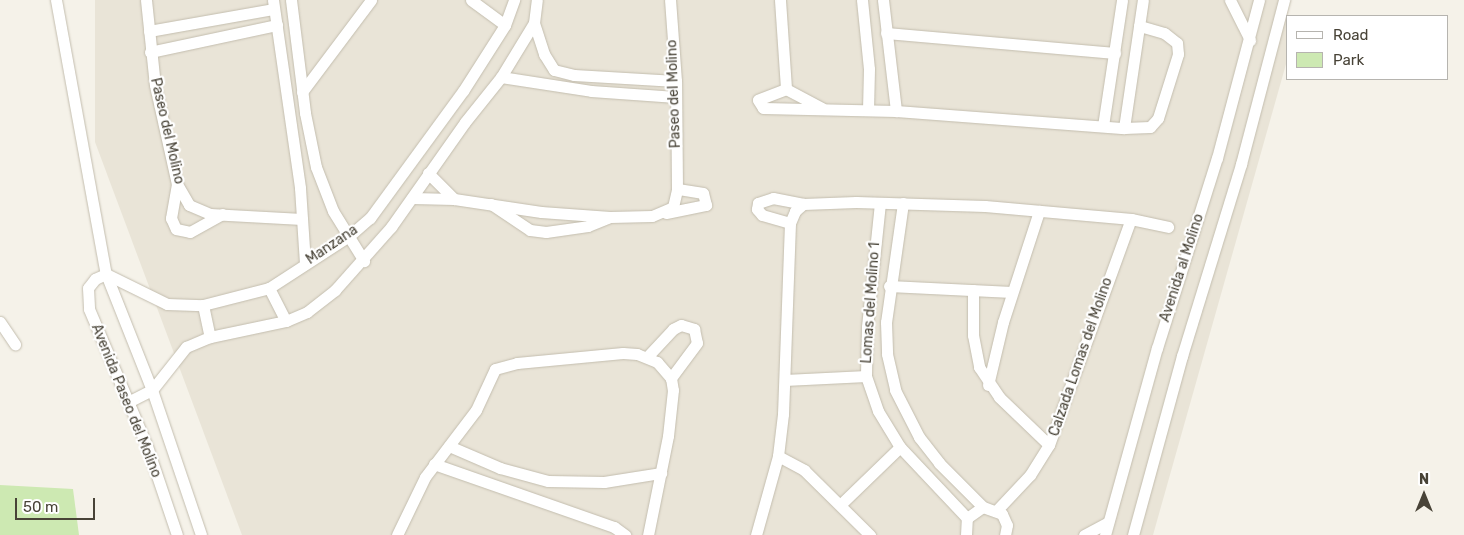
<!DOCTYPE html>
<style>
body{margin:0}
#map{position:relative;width:1464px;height:535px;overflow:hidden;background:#f5f2e9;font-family:Rubik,sans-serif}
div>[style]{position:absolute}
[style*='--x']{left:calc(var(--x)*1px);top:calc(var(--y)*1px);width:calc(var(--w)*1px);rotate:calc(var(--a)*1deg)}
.residential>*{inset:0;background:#e9e4d7}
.green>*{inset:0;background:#cde9b2}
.roads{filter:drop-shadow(0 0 1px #c3bdae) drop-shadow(0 0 1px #c3bdae)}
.minor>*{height:11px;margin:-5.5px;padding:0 5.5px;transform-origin:5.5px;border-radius:5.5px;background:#fff}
span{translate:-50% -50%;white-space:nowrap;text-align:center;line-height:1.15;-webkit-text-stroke:4.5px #fff;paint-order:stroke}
.street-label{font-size:14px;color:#484337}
.legend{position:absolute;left:1286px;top:15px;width:162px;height:65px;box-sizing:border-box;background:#fff;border:1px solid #b6b4af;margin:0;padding:6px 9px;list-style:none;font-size:15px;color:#484337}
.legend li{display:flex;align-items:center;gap:10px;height:25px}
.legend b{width:25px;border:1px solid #b6b4af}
.north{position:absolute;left:1399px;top:470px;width:50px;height:50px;-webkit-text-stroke:4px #fff;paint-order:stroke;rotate:0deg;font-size:14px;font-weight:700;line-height:20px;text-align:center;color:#484337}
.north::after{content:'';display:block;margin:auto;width:18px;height:22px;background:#484337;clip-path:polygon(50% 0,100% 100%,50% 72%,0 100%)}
.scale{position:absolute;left:15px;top:498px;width:80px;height:22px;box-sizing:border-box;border:2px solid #484337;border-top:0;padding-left:6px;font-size:15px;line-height:18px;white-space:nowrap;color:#484337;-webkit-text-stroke:4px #fff;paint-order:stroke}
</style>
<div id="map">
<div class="residential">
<i style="clip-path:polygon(95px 0,1287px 0,1288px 57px,1153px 535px,242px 535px,95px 142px)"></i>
</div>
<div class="green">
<i style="clip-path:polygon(0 485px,73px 489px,79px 535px,0 535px)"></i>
</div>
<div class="roads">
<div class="minor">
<i style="--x:56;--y:0;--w:279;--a:79.7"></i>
<i style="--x:106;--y:274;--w:125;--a:68.4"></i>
<i style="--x:152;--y:390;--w:153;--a:71.3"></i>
<i style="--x:146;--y:0;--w:85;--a:84"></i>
<i style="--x:155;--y:85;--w:101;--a:77.5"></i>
<i style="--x:177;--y:184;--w:24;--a:60"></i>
<i style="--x:189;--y:205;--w:23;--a:23"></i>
<i style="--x:210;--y:214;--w:92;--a:3.1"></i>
<i style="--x:273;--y:0;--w:190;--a:81.8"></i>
<i style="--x:300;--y:188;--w:76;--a:86.2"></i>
<i style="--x:291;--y:0;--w:114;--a:82.9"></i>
<i style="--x:305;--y:113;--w:55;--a:78.5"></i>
<i style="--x:316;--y:167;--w:47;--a:68.9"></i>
<i style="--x:333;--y:211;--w:59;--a:58.2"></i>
<i style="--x:471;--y:0;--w:42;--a:36.3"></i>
<i style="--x:780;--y:0;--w:89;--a:86.1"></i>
<i style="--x:862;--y:0;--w:69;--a:84.2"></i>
<i style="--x:869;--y:69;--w:40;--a:91.4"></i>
<i style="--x:883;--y:0;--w:112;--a:83.3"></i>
<i style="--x:1230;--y:0;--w:45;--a:63.4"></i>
<i style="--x:534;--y:23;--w:33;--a:72"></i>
<i style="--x:544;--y:54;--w:19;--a:58"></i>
<i style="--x:554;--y:70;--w:21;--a:14"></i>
<i style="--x:574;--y:75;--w:102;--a:3.4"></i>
<i style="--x:149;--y:31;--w:127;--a:-10"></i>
<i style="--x:886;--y:33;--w:230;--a:5"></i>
<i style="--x:150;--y:52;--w:130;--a:-12"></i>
<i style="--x:501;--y:77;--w:91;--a:8.8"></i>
<i style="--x:591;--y:91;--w:85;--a:4"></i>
<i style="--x:302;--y:92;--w:115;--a:-53.1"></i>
<i style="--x:822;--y:108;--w:41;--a:-152.2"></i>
<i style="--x:786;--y:89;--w:30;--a:159"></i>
<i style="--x:758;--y:100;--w:9;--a:58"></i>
<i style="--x:763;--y:108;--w:133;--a:1.3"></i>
<i style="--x:896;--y:111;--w:229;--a:4.3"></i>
<i style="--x:1124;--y:128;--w:26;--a:-2"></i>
<i style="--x:1150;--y:127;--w:12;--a:-48"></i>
<i style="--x:1158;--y:118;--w:67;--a:-72.6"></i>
<i style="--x:1178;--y:54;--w:11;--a:-95"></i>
<i style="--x:1177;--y:43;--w:16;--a:-142"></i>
<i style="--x:1164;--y:33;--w:26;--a:-164"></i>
<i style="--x:1103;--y:126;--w:127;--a:-81.4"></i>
<i style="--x:1124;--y:128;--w:129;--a:-81.6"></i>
<i style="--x:428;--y:173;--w:37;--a:45"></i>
<i style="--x:177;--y:184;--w:35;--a:100"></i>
<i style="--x:171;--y:218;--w:12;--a:66"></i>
<i style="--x:176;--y:229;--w:14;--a:12"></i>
<i style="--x:190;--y:232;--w:37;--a:-29"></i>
<i style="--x:412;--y:198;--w:42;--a:1.4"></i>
<i style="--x:454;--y:199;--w:88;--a:8.5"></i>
<i style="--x:541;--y:212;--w:69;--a:4.1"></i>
<i style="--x:610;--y:217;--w:42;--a:-1.4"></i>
<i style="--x:652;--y:216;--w:23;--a:-23"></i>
<i style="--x:673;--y:207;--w:18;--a:-77"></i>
<i style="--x:677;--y:189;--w:108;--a:-90.5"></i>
<i style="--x:676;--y:81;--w:81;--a:-94.2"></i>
<i style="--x:880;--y:203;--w:125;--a:96"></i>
<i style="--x:867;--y:327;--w:49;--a:91.2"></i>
<i style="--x:866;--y:376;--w:37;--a:71"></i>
<i style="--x:878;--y:411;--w:42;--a:58.6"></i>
<i style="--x:900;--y:447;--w:98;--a:46.7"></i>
<i style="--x:903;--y:203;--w:120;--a:98.1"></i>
<i style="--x:886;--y:322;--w:32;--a:88"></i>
<i style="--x:887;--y:354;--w:37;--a:77"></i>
<i style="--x:895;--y:390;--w:53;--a:62.9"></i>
<i style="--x:919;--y:437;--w:33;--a:52"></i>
<i style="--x:939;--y:463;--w:62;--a:45"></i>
<i style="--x:491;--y:204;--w:47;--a:33.7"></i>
<i style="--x:530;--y:230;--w:16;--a:7"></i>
<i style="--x:546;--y:232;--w:42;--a:-8.1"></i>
<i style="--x:588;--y:226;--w:22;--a:-22"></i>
<i style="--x:666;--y:213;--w:41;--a:-11.3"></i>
<i style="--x:706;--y:205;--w:12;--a:-104"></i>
<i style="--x:703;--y:193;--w:26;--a:-171"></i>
<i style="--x:790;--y:223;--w:29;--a:-164"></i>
<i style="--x:762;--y:215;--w:8;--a:-130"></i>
<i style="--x:757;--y:209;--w:6;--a:-81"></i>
<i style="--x:758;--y:203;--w:16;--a:-18"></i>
<i style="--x:773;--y:198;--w:31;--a:11"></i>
<i style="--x:106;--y:274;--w:68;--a:26.2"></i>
<i style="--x:167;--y:304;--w:36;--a:2"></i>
<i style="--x:203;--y:305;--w:68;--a:-14.4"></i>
<i style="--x:269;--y:288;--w:95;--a:-33"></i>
<i style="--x:349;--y:236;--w:28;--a:-41"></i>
<i style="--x:370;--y:218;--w:157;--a:-53.8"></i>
<i style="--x:463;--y:91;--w:78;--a:-57.5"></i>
<i style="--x:505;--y:25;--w:27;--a:-70"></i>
<i style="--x:106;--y:274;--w:12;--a:156"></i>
<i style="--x:95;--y:279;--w:11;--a:128"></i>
<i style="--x:88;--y:288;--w:21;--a:87"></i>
<i style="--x:89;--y:309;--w:149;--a:67.1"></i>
<i style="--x:147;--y:446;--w:94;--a:71.4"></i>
<i style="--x:889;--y:286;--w:123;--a:2.8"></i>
<i style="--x:269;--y:288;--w:37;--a:63"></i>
<i style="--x:973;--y:290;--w:45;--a:90"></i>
<i style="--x:973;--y:335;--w:33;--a:79"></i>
<i style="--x:979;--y:367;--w:36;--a:56"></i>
<i style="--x:999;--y:397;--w:69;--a:43.8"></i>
<i style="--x:203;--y:305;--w:33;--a:78"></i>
<i style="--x:0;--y:322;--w:27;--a:56"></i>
<i style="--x:647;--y:357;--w:38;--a:-47"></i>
<i style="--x:673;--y:329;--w:9;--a:-27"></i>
<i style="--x:681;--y:325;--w:14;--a:17"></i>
<i style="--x:694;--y:329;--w:14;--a:78"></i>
<i style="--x:697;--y:343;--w:44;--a:126.6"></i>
<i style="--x:785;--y:380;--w:81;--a:-2.8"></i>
<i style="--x:988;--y:385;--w:65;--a:-76.6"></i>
<i style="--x:1003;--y:322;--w:117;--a:-72"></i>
<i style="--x:128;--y:402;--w:27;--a:-27"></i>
<i style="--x:152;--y:390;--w:55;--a:-51.7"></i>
<i style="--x:186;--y:347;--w:26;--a:-23"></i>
<i style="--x:210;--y:337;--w:78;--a:-11.9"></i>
<i style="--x:286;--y:321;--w:23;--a:-23"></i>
<i style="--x:307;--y:312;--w:36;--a:-38"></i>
<i style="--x:335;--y:290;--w:84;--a:-48.4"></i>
<i style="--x:391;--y:227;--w:128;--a:-54.8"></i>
<i style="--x:465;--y:122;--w:58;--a:-51.3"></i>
<i style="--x:501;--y:77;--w:63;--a:-58.6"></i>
<i style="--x:534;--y:23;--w:23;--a:-83"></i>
<i style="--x:449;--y:446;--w:56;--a:23.3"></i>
<i style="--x:500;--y:468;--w:50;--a:15.2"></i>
<i style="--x:548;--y:481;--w:56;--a:1"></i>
<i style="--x:604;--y:482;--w:58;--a:-9"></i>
<i style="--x:778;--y:456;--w:30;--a:28"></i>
<i style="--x:804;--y:470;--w:93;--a:44.6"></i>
<i style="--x:434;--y:464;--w:191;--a:19.3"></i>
<i style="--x:614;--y:527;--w:14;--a:36"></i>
<i style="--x:841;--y:504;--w:82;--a:-44"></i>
<i style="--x:997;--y:510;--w:48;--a:-46.7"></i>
<i style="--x:1030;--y:475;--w:36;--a:-58"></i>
<i style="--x:1049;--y:445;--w:240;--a:-70.1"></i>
<i style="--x:397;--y:535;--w:64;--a:-64.2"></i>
<i style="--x:425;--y:477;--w:84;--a:-52.7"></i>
<i style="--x:476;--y:410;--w:45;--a:-65.1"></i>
<i style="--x:495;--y:369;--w:23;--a:-15"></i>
<i style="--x:517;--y:363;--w:106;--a:-5.4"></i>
<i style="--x:623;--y:353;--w:14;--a:4"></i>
<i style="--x:637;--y:354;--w:22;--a:22"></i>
<i style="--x:657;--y:362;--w:21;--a:49"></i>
<i style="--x:671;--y:378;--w:12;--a:81"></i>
<i style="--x:673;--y:390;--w:46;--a:96.2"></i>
<i style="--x:668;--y:436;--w:101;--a:101.4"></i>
<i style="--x:756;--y:535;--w:82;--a:-74.4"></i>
<i style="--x:778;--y:456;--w:42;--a:-83.2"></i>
<i style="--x:783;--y:414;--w:191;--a:-87.9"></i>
<i style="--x:790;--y:223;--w:13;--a:-67"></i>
<i style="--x:795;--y:211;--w:11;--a:-41"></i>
<i style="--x:803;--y:204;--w:53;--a:-2.2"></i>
<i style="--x:856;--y:202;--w:129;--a:1.8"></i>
<i style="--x:985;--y:206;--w:147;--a:5.1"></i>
<i style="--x:1131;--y:219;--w:38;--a:12"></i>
<i style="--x:966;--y:535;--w:17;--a:-87"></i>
<i style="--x:967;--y:518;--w:19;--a:-35"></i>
<i style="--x:983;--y:507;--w:20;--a:20"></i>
<i style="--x:1002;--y:514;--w:12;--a:66"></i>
<i style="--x:1007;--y:525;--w:10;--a:101"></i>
<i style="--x:1084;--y:535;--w:27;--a:-28"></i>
<i style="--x:1105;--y:535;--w:194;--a:-74.5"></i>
<i style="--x:1157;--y:348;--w:199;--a:-72.5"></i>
<i style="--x:1217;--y:158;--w:163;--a:-75.1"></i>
<i style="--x:1133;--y:535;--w:186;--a:-74.7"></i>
<i style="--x:1182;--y:356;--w:201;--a:-72.9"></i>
<i style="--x:1241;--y:164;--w:170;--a:-75.3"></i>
</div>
</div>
<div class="street-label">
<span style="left:674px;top:94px;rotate:-92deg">Paseo del Molino</span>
<span style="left:167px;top:131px;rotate:77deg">Paseo del Molino</span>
<span style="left:332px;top:245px;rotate:-34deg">Manzana</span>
<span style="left:1182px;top:268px;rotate:-72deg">Avenida al Molino</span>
<span style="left:871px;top:303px;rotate:-86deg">Lomas del Molino 1</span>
<span style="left:1081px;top:357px;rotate:-71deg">Calzada Lomas del Molino</span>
<span style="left:126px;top:401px;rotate:68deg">Avenida Paseo del Molino</span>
</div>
<ul class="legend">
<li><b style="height:6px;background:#fff"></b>Road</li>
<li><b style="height:14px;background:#cde9b2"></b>Park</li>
</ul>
<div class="north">N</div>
<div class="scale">50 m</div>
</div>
